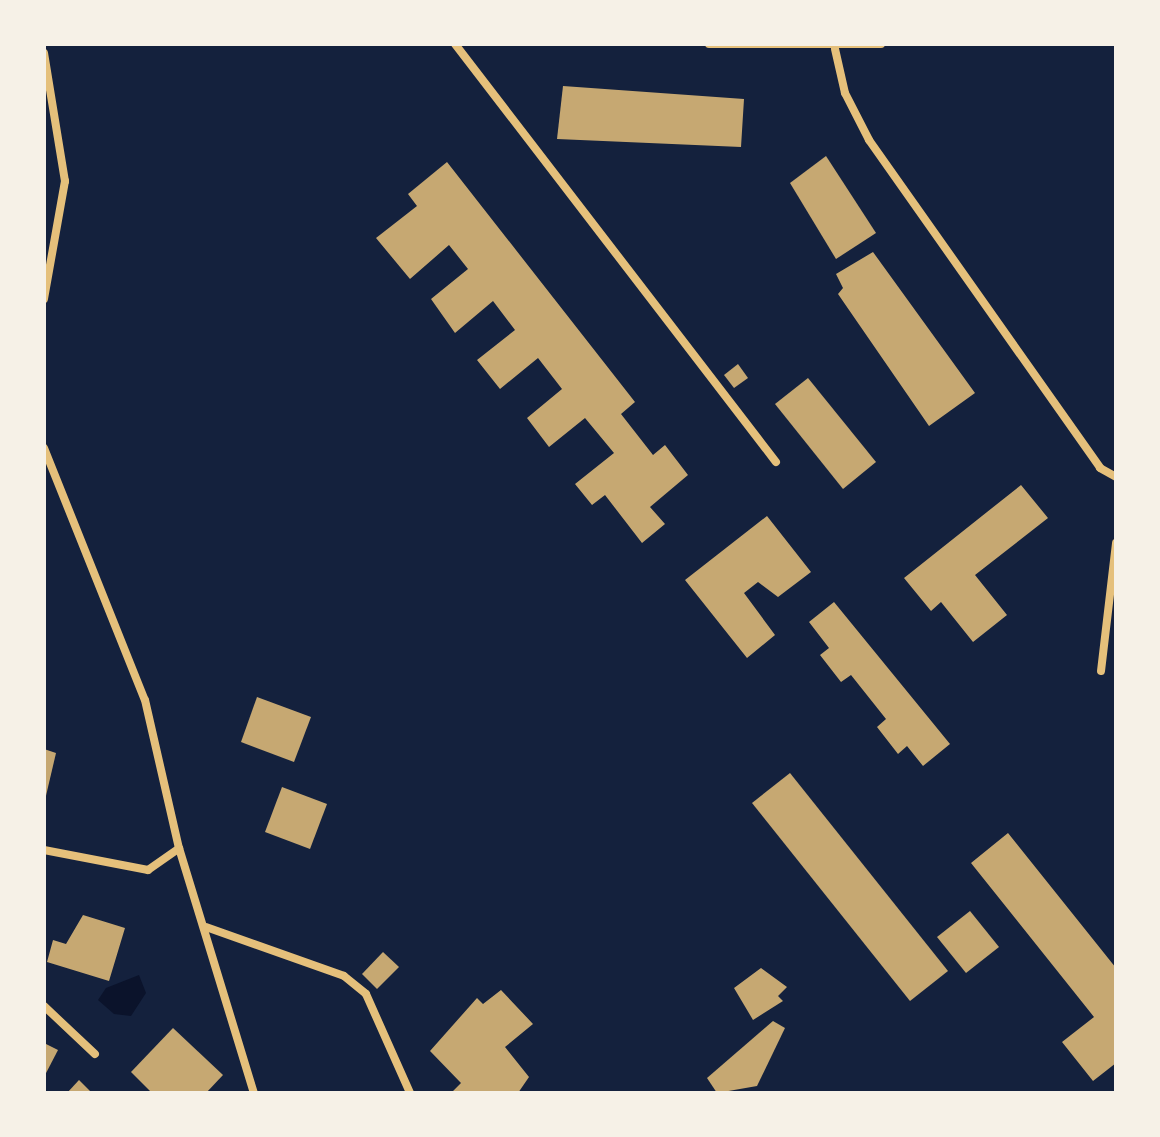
<!DOCTYPE html>
<style>
body{margin:0}
#map{position:relative;width:1160px;height:1137px;overflow:hidden;background:#14213d;font-family:"Source Sans 3",sans-serif}
div>[style]{position:absolute}
[style*='--x']{left:calc(var(--x)*1px);top:calc(var(--y)*1px);width:calc(var(--w)*1px);rotate:calc(var(--a)*1deg)}
.water>*{inset:0;background:#0b132b}
.building>*{inset:0;background:#c6a872}
.minor>*{height:8px;margin:-4px;padding:0 4px;transform-origin:4px;border-radius:4px;background:#e5c07b}
span{translate:-50% -50%;white-space:nowrap;text-align:center;line-height:1.15;-webkit-text-stroke:7px #f6f1e7;paint-order:stroke}
.frame{position:absolute;inset:0;border:46px solid #f6f1e7;pointer-events:none}
</style>
<div id="map">
<div class="water">
<i style="clip-path:polygon(139px 975px,146px 993px,131px 1016px,114px 1014px,98px 1000px,106px 988px)"></i>
</div>
<div class="building">
<i style="clip-path:polygon(563px 86px,744px 99px,741px 147px,557px 139px)"></i>
<i style="clip-path:polygon(826px 156px,876px 233px,836px 259px,790px 183px)"></i>
<i style="clip-path:polygon(447px 162px,635px 402px,621px 414px,653px 455px,665px 445px,688px 475px,650px 507px,665px 524px,642px 543px,605px 495px,592px 505px,575px 484px,614px 453px,585px 418px,549px 447px,527px 418px,562px 389px,538px 358px,500px 389px,477px 360px,515px 330px,493px 301px,455px 333px,431px 299px,468px 269px,449px 245px,410px 279px,376px 238px,417px 206px,408px 194px)"></i>
<i style="clip-path:polygon(873px 252px,975px 393px,929px 426px,838px 294px,843px 288px,836px 274px)"></i>
<i style="clip-path:polygon(738px 364px,748px 378px,734px 388px,724px 375px)"></i>
<i style="clip-path:polygon(808px 378px,876px 462px,843px 489px,775px 404px)"></i>
<i style="clip-path:polygon(1021px 485px,1048px 518px,975px 575px,1007px 615px,973px 642px,941px 602px,931px 611px,904px 578px)"></i>
<i style="clip-path:polygon(767px 516px,811px 572px,778px 597px,758px 582px,744px 593px,775px 635px,747px 658px,685px 580px)"></i>
<i style="clip-path:polygon(834px 602px,950px 744px,923px 766px,907px 746px,898px 754px,877px 727px,886px 719px,851px 675px,841px 682px,820px 655px,829px 648px,809px 622px)"></i>
<i style="clip-path:polygon(257px 697px,311px 717px,294px 762px,241px 742px)"></i>
<i style="clip-path:polygon(44px 749px,56px 753px,45px 800px,44px 799px)"></i>
<i style="clip-path:polygon(790px 773px,948px 971px,910px 1001px,752px 803px)"></i>
<i style="clip-path:polygon(282px 787px,327px 804px,310px 849px,265px 832px)"></i>
<i style="clip-path:polygon(1008px 833px,1116px 968px,1116px 1063px,1093px 1081px,1062px 1042px,1094px 1017px,971px 863px)"></i>
<i style="clip-path:polygon(970px 911px,999px 947px,966px 973px,937px 937px)"></i>
<i style="clip-path:polygon(83px 915px,125px 928px,109px 981px,47px 962px,53px 940px,66px 944px)"></i>
<i style="clip-path:polygon(383px 952px,399px 967px,377px 989px,362px 974px)"></i>
<i style="clip-path:polygon(761px 968px,787px 987px,778px 996px,783px 1001px,753px 1020px,734px 988px)"></i>
<i style="clip-path:polygon(501px 990px,533px 1024px,505px 1047px,529px 1077px,518px 1093px,451px 1093px,461px 1083px,430px 1051px,477px 998px,483px 1004px)"></i>
<i style="clip-path:polygon(773px 1021px,785px 1028px,757px 1086px,717px 1093px,707px 1078px)"></i>
<i style="clip-path:polygon(173px 1028px,223px 1075px,206px 1093px,152px 1093px,131px 1072px)"></i>
<i style="clip-path:polygon(44px 1043px,58px 1050px,44px 1077px)"></i>
<i style="clip-path:polygon(79px 1080px,92px 1093px,67px 1093px)"></i>
</div>
<div class="minor">
<i style="--x:455;--y:44;--w:527;--a:52.48"></i>
<i style="--x:709;--y:44;--w:172;--a:0"></i>
<i style="--x:835;--y:49;--w:45;--a:77.2"></i>
<i style="--x:845;--y:93;--w:53;--a:62.9"></i>
<i style="--x:869;--y:140;--w:401;--a:54.8"></i>
<i style="--x:1100;--y:468;--w:18;--a:29"></i>
<i style="--x:44;--y:53;--w:130;--a:80.7"></i>
<i style="--x:65;--y:181;--w:120;--a:100.1"></i>
<i style="--x:44;--y:448;--w:271;--a:68.2"></i>
<i style="--x:145;--y:700;--w:152;--a:77.1"></i>
<i style="--x:179;--y:848;--w:256;--a:73"></i>
<i style="--x:1101;--y:671;--w:129;--a:-83.3"></i>
<i style="--x:44;--y:850;--w:106;--a:10.9"></i>
<i style="--x:148;--y:870;--w:38;--a:-35"></i>
<i style="--x:206;--y:927;--w:146;--a:19.5"></i>
<i style="--x:344;--y:976;--w:28;--a:39"></i>
<i style="--x:366;--y:994;--w:108;--a:66"></i>
<i style="--x:44;--y:1006;--w:70;--a:43.3"></i>
</div>
<div class="frame"></div>
</div>
